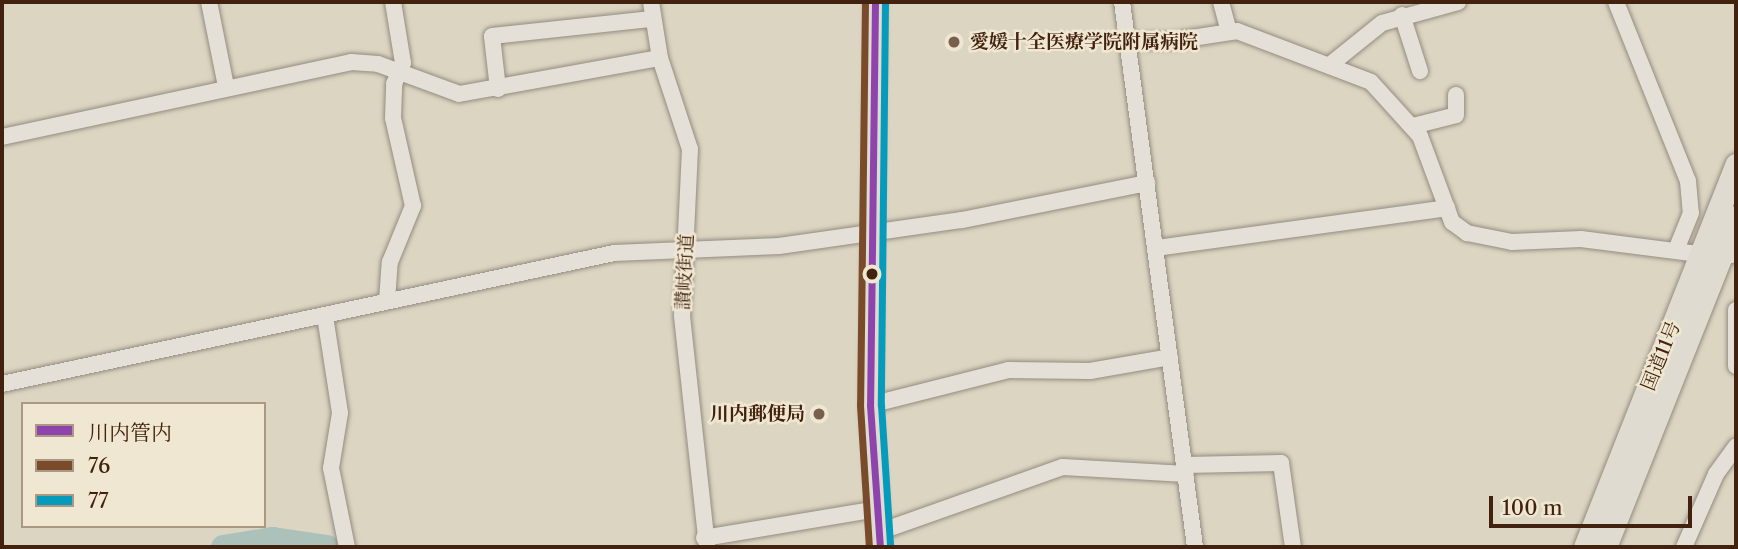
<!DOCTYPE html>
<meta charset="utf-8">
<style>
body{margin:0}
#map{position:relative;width:1738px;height:549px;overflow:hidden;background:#dcd5c2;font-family:"Libre Caslon Text","Noto Serif JP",serif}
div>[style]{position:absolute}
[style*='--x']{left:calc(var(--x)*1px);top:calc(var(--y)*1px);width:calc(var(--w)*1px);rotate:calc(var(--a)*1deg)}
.river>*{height:24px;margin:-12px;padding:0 12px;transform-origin:12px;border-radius:12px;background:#acc1ba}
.roads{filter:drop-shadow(0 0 2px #948c7f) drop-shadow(0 0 2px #948c7f)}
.minor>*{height:16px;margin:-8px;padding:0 8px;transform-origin:8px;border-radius:8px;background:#e4e0d7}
.major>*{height:19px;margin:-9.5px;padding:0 9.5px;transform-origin:9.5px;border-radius:9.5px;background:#dfdbd0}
.highway>*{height:23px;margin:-11.5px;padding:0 11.5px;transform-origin:11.5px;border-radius:11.5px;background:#dfdbd0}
.bus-1>*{height:7px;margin:-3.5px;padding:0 3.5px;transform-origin:3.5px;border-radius:3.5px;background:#8e44ad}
.bus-2>*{height:7px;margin:-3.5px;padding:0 3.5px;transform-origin:3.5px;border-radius:3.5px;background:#7a4b2a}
.bus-3>*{height:7px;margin:-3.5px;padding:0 3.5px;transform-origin:3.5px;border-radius:3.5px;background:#079bbb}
.dots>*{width:19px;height:19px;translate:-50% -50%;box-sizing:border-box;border:4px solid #efe7d1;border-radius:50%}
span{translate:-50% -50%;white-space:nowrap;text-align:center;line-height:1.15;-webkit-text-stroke:5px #efe7d1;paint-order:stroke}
.poi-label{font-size:19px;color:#42210e;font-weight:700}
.left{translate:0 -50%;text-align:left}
.right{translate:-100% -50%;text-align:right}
.street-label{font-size:19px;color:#42210e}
.frame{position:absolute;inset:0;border:4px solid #42210e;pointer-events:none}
.legend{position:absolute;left:21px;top:402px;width:245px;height:126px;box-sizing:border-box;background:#efe7d1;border:2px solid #aa9883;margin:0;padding:9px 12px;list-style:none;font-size:21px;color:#42210e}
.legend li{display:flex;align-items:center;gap:14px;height:35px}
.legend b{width:35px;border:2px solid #aa9883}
.scale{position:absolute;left:1489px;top:496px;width:203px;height:32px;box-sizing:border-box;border:4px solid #42210e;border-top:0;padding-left:9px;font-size:21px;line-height:24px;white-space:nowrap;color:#42210e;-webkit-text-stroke:5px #efe7d1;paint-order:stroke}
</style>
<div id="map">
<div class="river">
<i style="--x:223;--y:547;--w:51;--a:-9.1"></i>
<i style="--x:273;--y:539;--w:55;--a:8.4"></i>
</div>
<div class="roads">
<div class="minor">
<i style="--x:209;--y:2;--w:86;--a:78.6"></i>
<i style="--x:651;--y:2;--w:57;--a:80.9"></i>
<i style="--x:660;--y:58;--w:96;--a:71.8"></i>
<i style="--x:690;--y:149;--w:167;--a:92.7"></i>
<i style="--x:682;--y:316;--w:232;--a:83.8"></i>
<i style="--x:1122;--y:2;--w:550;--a:82.37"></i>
<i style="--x:1221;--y:2;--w:31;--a:75"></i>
<i style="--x:1616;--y:2;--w:193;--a:68.1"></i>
<i style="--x:1688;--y:181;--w:32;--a:85"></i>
<i style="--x:1691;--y:213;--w:40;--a:112"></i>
<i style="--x:1402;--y:15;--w:59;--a:72.2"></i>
<i style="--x:1127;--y:41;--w:45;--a:0"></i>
<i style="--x:1172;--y:41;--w:66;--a:-8.7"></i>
<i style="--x:1237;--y:31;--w:143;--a:20.8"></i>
<i style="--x:1371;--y:82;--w:73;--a:47.8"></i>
<i style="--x:1420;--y:136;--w:92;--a:69.6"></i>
<i style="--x:1452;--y:222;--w:19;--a:36"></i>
<i style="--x:1467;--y:233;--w:46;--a:11.3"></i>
<i style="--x:1512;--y:242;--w:69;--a:-2.5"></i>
<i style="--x:1581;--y:239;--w:141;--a:7.3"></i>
<i style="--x:1721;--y:257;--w:15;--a:-11"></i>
<i style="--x:1331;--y:64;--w:65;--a:-38.8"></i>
<i style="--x:1382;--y:23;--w:79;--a:-15.4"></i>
<i style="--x:498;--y:89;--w:53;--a:-96.5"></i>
<i style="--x:492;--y:36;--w:161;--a:-6.1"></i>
<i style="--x:1413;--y:126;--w:44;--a:-14.3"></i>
<i style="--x:1456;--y:115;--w:20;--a:-90"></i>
<i style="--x:2;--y:137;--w:357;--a:-12.1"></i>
<i style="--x:351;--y:62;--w:27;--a:4"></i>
<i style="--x:378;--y:64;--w:86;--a:20.3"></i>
<i style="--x:459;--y:94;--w:204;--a:-10.2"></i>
<i style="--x:1156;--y:248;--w:294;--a:-7.8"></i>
<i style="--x:387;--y:301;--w:39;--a:-86"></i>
<i style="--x:390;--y:262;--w:61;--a:-67.7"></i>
<i style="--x:413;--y:206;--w:90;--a:-102.8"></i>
<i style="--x:393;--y:118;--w:34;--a:-88"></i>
<i style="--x:394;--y:84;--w:23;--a:-67"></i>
<i style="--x:403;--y:63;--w:62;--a:-99.3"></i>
<i style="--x:1736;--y:310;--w:56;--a:90"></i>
<i style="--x:325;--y:316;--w:98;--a:81.2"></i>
<i style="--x:340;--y:413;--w:56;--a:99.3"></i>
<i style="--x:331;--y:468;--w:81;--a:78.6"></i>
<i style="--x:2;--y:384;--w:626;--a:-12.08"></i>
<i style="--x:614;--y:253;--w:165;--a:-2.4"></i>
<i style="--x:779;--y:246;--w:185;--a:-8.1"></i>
<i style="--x:962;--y:220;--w:189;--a:-11.3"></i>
<i style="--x:870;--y:405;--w:142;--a:-14.2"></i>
<i style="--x:1008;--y:370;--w:82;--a:0.7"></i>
<i style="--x:1090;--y:371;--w:81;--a:-9.9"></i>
<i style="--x:1185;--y:465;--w:96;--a:-1.2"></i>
<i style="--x:1281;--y:463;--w:85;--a:81.9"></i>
<i style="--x:879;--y:532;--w:195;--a:-19.5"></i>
<i style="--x:1063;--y:467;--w:123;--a:3.3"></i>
<i style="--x:704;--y:538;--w:175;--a:-9.5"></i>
<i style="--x:1684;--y:547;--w:80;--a:-66.3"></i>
<i style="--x:1716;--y:474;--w:34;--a:-54"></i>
</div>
<div class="major">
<i style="--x:875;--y:2;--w:403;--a:90.7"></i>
<i style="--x:870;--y:405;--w:142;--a:86"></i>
</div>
<div class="highway">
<i style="--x:1585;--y:547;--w:411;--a:-68.4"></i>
<i style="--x:1605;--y:547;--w:355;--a:-68.3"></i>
</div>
</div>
<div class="bus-1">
<i style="--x:875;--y:2;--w:403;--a:90.7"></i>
<i style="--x:870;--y:405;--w:142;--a:86"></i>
</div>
<div class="bus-2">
<i style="--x:865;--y:2;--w:403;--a:90.7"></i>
<i style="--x:860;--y:405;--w:142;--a:86.4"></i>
</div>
<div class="bus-3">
<i style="--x:885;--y:2;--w:403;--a:90.6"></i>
<i style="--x:881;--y:405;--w:141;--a:86.3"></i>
</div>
<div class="dots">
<i style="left:954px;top:42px;background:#78604d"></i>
<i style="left:872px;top:274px;background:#42210e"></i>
<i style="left:819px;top:414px;background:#78604d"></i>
</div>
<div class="poi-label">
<span class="left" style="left:970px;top:42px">愛媛十全医療学院附属病院</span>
<span class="right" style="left:805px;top:414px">川内郵便局</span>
</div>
<div class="street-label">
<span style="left:685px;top:272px;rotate:-87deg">讃岐街道</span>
<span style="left:1661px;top:356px;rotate:-68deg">国道11号</span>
</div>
<div class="frame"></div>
<ul class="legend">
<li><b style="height:9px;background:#8e44ad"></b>川内管内</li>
<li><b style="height:9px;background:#7a4b2a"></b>76</li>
<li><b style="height:9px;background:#079bbb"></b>77</li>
</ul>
<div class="scale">100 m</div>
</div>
